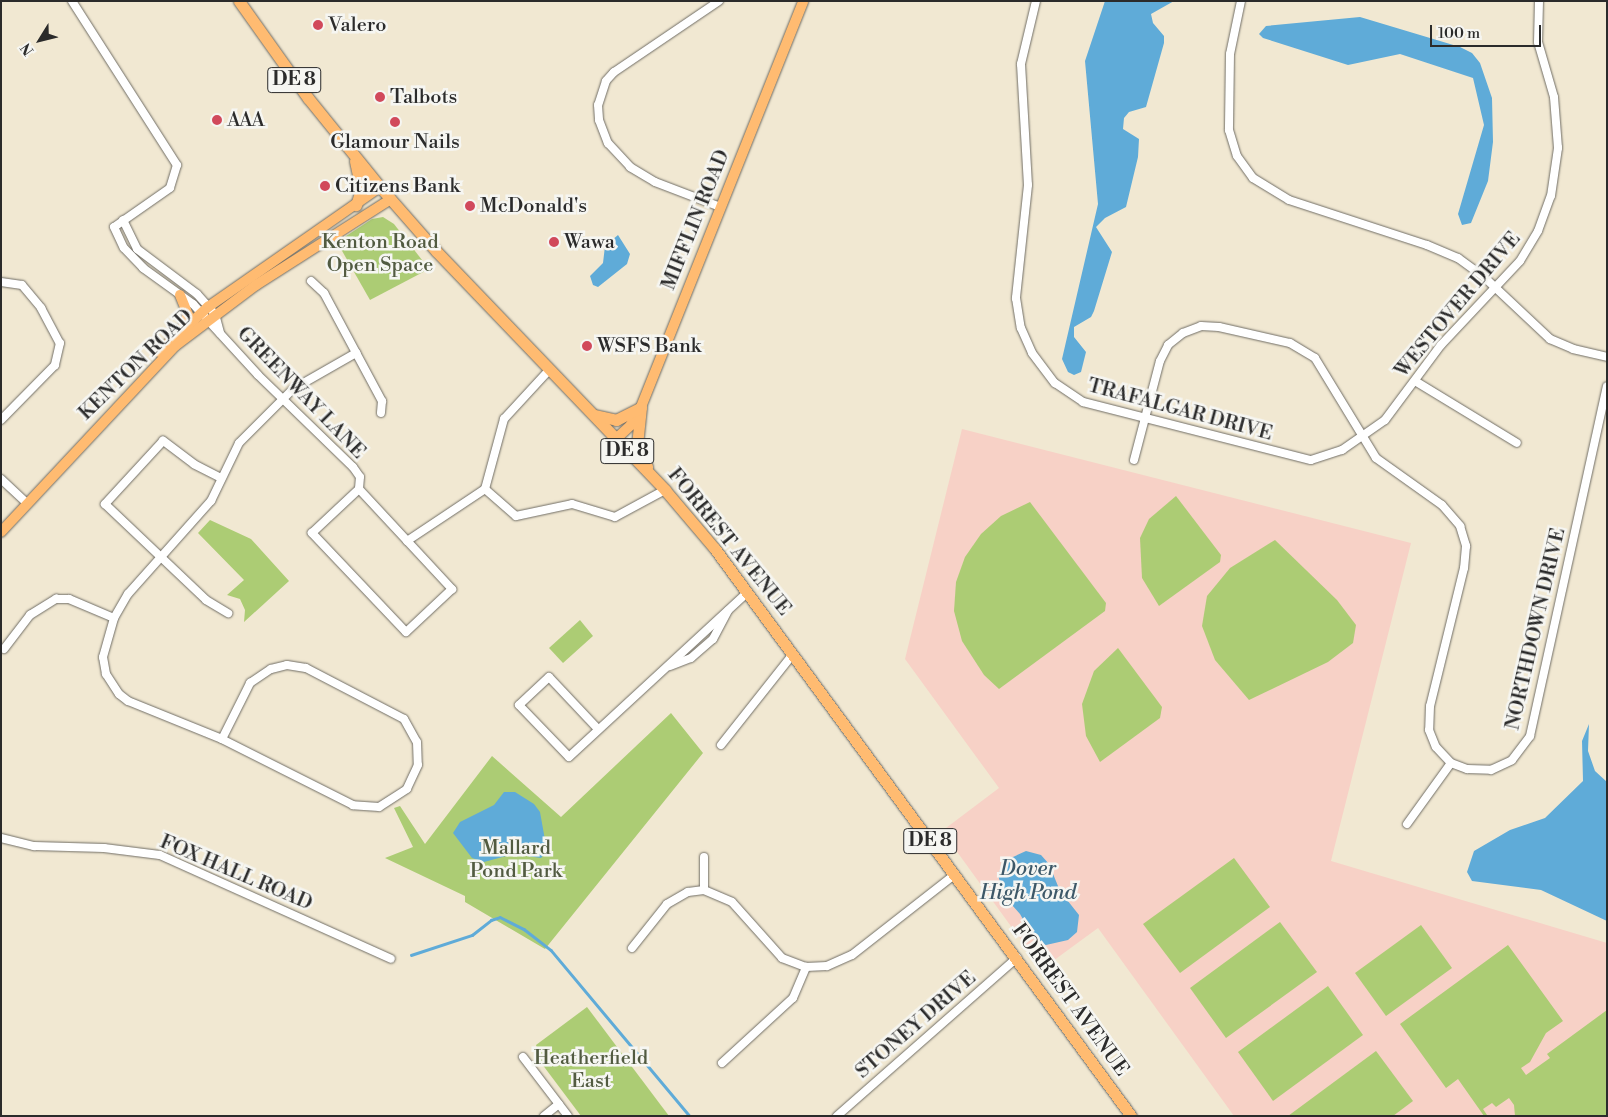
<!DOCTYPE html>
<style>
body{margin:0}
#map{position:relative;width:1608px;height:1117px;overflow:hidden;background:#f1e8d2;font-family:"Libre Bodoni",serif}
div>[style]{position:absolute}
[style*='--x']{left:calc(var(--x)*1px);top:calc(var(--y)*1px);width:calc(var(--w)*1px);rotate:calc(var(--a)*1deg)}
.built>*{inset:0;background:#f7d1c6}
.green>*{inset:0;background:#accc74}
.water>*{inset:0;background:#5fabd8}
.stream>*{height:2.5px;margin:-1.25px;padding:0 1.25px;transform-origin:1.25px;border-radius:1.25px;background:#5fabd8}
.roads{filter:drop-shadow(0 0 1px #706d65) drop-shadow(0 0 1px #706d65)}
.minor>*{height:8px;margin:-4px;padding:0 4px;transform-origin:4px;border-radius:4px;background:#fff}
.major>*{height:10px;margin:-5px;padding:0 5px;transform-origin:5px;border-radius:5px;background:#ffbb71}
.highway>*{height:11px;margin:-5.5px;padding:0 5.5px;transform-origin:5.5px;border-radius:5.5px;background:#ffbb71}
.dots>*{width:14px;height:14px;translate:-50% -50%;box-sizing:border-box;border:2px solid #f6f6f2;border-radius:50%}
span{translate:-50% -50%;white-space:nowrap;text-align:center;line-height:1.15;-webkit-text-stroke:5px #f6f6f2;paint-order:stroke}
.shield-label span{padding:1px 4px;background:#f6f6f2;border:1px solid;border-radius:4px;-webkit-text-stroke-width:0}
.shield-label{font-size:19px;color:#2b2b2b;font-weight:700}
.poi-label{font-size:20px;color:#2b2b2b}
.left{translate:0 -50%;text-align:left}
.street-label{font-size:20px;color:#2b2b2b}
.park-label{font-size:20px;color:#525b41}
.water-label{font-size:21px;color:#3d5868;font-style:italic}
.frame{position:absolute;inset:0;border:2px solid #2b2b2b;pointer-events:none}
.north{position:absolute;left:15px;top:15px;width:50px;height:50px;-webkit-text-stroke:4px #f6f6f2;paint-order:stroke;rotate:234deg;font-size:14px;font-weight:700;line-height:20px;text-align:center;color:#2b2b2b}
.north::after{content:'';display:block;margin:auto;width:18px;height:22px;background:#2b2b2b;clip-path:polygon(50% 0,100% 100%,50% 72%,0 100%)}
.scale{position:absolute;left:1430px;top:25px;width:111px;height:22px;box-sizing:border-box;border:2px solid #2b2b2b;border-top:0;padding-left:6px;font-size:15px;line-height:18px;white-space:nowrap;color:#2b2b2b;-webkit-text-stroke:4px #f6f6f2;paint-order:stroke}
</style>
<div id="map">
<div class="built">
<i style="clip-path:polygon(962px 429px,1411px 543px,1331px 861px,1607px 943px,1607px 1116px,1234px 1116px,1098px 928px,1042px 969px,942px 831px,999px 788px,905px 659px)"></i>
</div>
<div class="green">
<i style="clip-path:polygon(383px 217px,394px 224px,429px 269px,370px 300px,337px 242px,372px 219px)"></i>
<i style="clip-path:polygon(1176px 496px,1221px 555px,1220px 562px,1159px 606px,1142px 578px,1140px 538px,1149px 519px)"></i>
<i style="clip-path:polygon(1030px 502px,1106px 603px,1105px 611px,999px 689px,984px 675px,962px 641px,954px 611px,956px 582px,965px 557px,981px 534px,1001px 516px)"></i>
<i style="clip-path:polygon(210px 520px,251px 539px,289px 581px,244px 622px,245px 610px,240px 599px,227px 595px,244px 580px,198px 533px)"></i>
<i style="clip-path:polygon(1275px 540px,1337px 600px,1356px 625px,1353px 643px,1328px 662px,1249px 700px,1215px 660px,1202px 626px,1207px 596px,1230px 568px)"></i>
<i style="clip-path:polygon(580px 620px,593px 636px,563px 663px,549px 648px)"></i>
<i style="clip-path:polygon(1118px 648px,1162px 707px,1160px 718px,1100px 762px,1086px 736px,1082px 704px,1094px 671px)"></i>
<i style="clip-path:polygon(671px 713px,703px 753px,545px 949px,465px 902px,465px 896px,385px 858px,413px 847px,394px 808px,400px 806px,425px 844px,492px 756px,561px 817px)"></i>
<i style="clip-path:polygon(1234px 858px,1270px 907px,1180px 973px,1143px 924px)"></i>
<i style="clip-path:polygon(1280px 922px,1317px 972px,1226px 1038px,1190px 988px)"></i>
<i style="clip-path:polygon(1421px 925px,1452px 968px,1386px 1016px,1355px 973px)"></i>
<i style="clip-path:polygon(1508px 945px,1563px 1021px,1546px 1033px,1530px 1062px,1521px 1068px,1526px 1075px,1550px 1058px,1547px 1054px,1607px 1010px,1607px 1116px,1515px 1116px,1514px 1105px,1509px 1098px,1496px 1107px,1492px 1103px,1483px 1109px,1487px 1115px,1484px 1116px,1458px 1079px,1446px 1088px,1400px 1024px)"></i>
<i style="clip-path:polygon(1328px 986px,1363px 1035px,1273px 1101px,1238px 1052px)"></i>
<i style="clip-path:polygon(587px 1007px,669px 1116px,581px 1116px,542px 1064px,536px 1045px)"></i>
<i style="clip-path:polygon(1376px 1051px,1413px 1101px,1393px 1116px,1288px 1116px)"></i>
</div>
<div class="water">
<i style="clip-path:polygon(1105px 1px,1174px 1px,1151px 14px,1153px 23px,1164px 36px,1164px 43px,1146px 107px,1129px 112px,1124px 118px,1123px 129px,1139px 139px,1138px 157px,1126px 207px,1105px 218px,1096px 227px,1112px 252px,1094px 311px,1091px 317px,1074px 327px,1074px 337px,1086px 352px,1081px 372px,1074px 375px,1068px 372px,1062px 359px,1098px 204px,1085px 61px)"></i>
<i style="clip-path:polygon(1360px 17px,1460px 47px,1472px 53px,1480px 63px,1492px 98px,1493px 142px,1488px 181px,1471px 223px,1462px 225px,1458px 214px,1484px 125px,1473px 78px,1400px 54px,1348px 65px,1263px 38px,1259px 34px,1266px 26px)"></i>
<i style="clip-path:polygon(618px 235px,630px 254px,627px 264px,598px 287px,593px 285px,590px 276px,603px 263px,605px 246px)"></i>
<i style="clip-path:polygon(1589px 724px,1588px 751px,1595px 771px,1607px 782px,1607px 921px,1541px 890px,1472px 881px,1467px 872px,1474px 851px,1510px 830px,1545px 818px,1583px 781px,1582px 741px)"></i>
<i style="clip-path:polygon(504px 792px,515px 792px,534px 804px,540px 812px,547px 851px,541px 858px,514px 854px,484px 862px,472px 858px,453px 833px,460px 822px,494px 805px)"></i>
<i style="clip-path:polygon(1026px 851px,1041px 855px,1049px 864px,1060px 891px,1079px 915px,1077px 932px,1068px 940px,1046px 945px,1035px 941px,1020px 914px,1004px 896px,998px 875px,1004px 861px)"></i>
</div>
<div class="stream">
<i style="--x:411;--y:955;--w:64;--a:-18.2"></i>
<i style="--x:472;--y:935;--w:24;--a:-38"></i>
<i style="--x:491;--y:920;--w:9;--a:-18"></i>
<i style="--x:500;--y:917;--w:27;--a:27"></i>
<i style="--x:524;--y:929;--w:34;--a:38"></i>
<i style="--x:551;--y:950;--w:217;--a:50.1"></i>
</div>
<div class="roads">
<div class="minor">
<i style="--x:72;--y:1;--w:195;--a:57.4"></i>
<i style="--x:177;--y:165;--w:24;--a:107"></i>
<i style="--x:170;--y:188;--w:68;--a:145.1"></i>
<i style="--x:114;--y:227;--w:23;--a:65"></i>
<i style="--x:124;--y:248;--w:28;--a:46"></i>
<i style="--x:143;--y:268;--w:62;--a:35.8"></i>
<i style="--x:193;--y:304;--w:96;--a:47.5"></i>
<i style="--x:258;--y:375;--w:132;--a:44.1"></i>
<i style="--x:353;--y:467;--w:12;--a:55"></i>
<i style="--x:360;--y:477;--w:12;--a:95"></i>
<i style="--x:359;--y:489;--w:137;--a:47.1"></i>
<i style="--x:452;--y:589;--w:63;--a:136.9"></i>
<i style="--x:406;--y:632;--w:137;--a:-133.5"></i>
<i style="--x:312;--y:533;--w:64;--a:-43.1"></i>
<i style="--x:719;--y:1;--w:127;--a:145.9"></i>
<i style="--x:614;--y:72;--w:12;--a:132"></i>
<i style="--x:606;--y:81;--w:25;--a:108"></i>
<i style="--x:598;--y:105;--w:15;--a:86"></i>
<i style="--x:599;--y:120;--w:25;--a:69"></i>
<i style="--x:608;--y:143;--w:33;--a:47"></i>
<i style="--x:630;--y:167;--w:29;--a:31"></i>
<i style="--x:655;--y:182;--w:70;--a:21"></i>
<i style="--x:1036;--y:1;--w:65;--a:103.4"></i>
<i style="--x:1021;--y:64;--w:121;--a:86.7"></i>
<i style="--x:1028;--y:185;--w:114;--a:96.1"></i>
<i style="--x:1016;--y:298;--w:30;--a:81"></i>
<i style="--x:1021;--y:328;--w:27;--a:66"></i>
<i style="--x:1032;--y:353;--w:38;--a:53"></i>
<i style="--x:1055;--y:383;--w:34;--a:34"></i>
<i style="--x:1083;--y:402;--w:235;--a:14.3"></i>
<i style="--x:1311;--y:460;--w:33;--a:-18"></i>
<i style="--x:1342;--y:450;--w:52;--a:-34.9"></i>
<i style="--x:1385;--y:420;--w:94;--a:-53.3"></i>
<i style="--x:1441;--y:345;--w:115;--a:-46.8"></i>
<i style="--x:1520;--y:261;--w:35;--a:-59"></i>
<i style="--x:1538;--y:231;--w:37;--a:-70"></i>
<i style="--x:1551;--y:196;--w:49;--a:-81.7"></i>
<i style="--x:1558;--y:148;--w:51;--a:-94.5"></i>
<i style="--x:1554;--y:97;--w:57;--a:-106.2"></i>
<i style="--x:1538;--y:42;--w:41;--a:-88.6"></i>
<i style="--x:1241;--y:1;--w:54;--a:101.7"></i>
<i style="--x:1230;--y:54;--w:76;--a:90.8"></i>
<i style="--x:1229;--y:130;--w:27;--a:73"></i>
<i style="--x:1237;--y:156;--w:27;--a:54"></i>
<i style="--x:1253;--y:178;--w:42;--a:31.4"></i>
<i style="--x:1289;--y:200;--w:145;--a:18.1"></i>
<i style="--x:1427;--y:245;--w:34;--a:23"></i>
<i style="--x:1458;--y:258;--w:31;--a:36"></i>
<i style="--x:1483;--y:276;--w:92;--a:43.2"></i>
<i style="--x:1550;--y:339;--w:25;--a:23"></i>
<i style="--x:1573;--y:349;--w:35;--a:13"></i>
<i style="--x:123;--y:220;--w:32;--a:64"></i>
<i style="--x:137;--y:249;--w:75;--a:36.9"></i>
<i style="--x:197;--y:294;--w:27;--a:48"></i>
<i style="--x:215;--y:314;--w:20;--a:75"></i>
<i style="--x:311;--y:281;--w:18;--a:43"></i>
<i style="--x:324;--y:293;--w:123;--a:61.8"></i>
<i style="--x:382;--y:401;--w:12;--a:95"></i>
<i style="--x:1;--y:282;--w:21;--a:8"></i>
<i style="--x:22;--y:285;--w:30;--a:50"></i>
<i style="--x:41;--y:308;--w:40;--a:62"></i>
<i style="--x:60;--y:343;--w:23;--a:103"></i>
<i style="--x:55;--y:365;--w:77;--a:134.5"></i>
<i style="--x:1415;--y:381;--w:119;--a:31.3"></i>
<i style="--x:1134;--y:460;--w:102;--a:-75.3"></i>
<i style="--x:1160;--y:361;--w:18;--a:-63"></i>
<i style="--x:1168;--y:345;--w:19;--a:-39"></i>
<i style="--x:1183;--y:333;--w:19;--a:-21"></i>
<i style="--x:1201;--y:326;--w:18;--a:3"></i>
<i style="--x:1219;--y:327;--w:73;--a:12.7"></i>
<i style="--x:1290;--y:343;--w:29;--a:31"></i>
<i style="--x:1315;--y:358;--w:117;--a:58.6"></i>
<i style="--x:1376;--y:458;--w:81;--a:35.5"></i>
<i style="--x:1442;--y:505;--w:28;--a:49"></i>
<i style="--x:1460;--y:526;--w:21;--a:73"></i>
<i style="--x:1466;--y:546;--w:22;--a:95"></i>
<i style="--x:1464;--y:568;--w:142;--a:103.8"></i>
<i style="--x:1430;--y:706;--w:24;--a:92"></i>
<i style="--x:1429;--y:730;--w:18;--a:68"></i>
<i style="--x:1436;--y:747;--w:22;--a:47"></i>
<i style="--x:1451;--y:763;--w:17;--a:21"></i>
<i style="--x:1467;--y:769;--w:24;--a:2"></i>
<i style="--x:1491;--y:770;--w:23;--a:-25"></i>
<i style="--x:1512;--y:760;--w:30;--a:-53"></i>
<i style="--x:1530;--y:736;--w:358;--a:-77.6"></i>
<i style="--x:221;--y:478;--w:30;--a:-153"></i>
<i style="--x:194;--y:464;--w:39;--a:-143"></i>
<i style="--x:163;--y:441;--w:86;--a:132.6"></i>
<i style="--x:105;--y:504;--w:139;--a:43.5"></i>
<i style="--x:206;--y:600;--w:26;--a:31"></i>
<i style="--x:1;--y:479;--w:35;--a:43"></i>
<i style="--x:485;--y:489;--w:41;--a:41.1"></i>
<i style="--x:516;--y:516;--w:57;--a:-12.1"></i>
<i style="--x:572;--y:504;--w:45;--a:16.8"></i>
<i style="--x:615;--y:517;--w:57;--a:-28.4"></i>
<i style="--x:407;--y:541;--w:94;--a:-33.7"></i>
<i style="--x:485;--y:489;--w:73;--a:-74.8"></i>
<i style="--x:504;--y:419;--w:67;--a:-47.4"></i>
<i style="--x:4;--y:649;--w:43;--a:-52.6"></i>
<i style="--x:30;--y:615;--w:31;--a:-32"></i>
<i style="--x:56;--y:599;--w:13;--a:0"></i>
<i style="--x:69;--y:599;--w:49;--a:22.9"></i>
<i style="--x:287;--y:665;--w:19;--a:9"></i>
<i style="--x:306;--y:668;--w:110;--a:27.5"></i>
<i style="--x:404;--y:719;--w:26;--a:61"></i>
<i style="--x:417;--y:742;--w:23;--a:88"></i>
<i style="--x:418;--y:765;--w:26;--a:115"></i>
<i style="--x:407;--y:789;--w:33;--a:147"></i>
<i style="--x:379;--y:807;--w:26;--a:-176"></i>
<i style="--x:353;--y:805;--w:147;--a:-153.3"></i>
<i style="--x:222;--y:739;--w:63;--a:-63.4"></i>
<i style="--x:250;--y:683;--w:25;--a:-34"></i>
<i style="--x:271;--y:669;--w:16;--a:-14"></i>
<i style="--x:670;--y:666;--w:22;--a:-21"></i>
<i style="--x:691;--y:658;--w:29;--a:-41"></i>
<i style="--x:713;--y:639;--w:32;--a:-62"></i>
<i style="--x:597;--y:728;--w:70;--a:-133.3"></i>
<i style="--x:549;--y:677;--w:41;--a:137"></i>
<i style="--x:519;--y:705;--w:72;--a:46.1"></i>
<i style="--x:569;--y:757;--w:243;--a:-42.7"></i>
<i style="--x:222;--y:739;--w:101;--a:-158"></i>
<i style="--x:128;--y:701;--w:11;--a:-142"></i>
<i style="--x:119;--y:694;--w:24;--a:-123"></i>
<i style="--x:106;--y:674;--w:17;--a:-100"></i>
<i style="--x:103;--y:657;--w:41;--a:-74.2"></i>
<i style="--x:114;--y:618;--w:28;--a:-60"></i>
<i style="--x:128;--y:594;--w:125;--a:-48.3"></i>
<i style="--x:211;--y:501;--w:64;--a:-64.2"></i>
<i style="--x:239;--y:443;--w:76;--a:-45"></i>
<i style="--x:293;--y:389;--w:73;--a:-29.7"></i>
<i style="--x:721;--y:745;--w:116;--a:-51.6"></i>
<i style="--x:1407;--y:824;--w:75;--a:-54.2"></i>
<i style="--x:1;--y:838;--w:34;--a:14"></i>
<i style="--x:34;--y:846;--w:70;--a:1.6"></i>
<i style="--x:104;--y:848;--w:56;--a:7.1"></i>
<i style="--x:160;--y:855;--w:253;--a:24.2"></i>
<i style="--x:704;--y:890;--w:33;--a:-90"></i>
<i style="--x:632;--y:948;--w:56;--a:-51.5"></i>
<i style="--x:667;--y:904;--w:24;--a:-30"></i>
<i style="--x:688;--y:892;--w:16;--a:-7"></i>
<i style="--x:704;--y:890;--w:30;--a:23"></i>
<i style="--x:732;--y:902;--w:75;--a:48.2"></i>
<i style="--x:782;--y:958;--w:26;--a:21"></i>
<i style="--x:806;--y:967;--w:21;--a:-3"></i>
<i style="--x:827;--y:966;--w:27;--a:-24"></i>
<i style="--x:852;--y:955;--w:130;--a:-38.1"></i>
<i style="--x:523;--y:1057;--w:74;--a:52.7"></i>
<i style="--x:722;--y:1063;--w:96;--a:-42.5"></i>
<i style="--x:793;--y:998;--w:34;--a:-67"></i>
<i style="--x:544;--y:1116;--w:19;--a:-39"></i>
<i style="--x:837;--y:1116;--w:240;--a:-41.3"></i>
</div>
<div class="major">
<i style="--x:180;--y:295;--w:22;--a:68"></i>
<i style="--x:188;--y:315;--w:12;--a:114"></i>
<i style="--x:159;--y:352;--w:67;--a:-42.6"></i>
<i style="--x:208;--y:307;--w:210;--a:-34.9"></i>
<i style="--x:616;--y:439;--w:21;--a:-43"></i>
<i style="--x:631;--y:425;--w:21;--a:-61"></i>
<i style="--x:641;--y:407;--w:437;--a:-68.2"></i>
<i style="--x:1;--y:532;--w:255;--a:-46.9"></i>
<i style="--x:175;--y:346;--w:101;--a:-37"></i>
<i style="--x:256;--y:285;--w:160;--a:-32.5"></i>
</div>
<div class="highway">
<i style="--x:239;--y:1;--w:119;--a:54.6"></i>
<i style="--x:308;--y:98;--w:114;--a:51"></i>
<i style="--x:380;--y:187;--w:86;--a:48.8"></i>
<i style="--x:437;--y:252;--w:330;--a:46.2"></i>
<i style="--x:665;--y:490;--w:77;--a:49.7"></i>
<i style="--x:715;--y:549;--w:703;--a:53.73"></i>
<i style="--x:355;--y:161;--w:29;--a:78"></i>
<i style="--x:361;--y:189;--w:17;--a:107"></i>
<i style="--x:641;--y:407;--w:36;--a:96"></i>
<i style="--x:637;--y:443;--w:26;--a:67"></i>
<i style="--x:595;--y:415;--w:22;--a:13"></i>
<i style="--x:616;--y:420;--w:28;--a:-27"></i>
</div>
</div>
<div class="dots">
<i style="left:318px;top:25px;background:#d1495b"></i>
<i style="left:380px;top:97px;background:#d1495b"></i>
<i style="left:217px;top:120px;background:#d1495b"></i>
<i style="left:395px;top:122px;background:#d1495b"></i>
<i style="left:325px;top:186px;background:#d1495b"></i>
<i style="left:470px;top:206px;background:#d1495b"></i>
<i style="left:554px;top:242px;background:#d1495b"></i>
<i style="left:587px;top:346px;background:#d1495b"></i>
</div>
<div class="shield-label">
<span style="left:294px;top:80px">DE 8</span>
<span style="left:627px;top:451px">DE 8</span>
<span style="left:930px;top:841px">DE 8</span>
</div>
<div class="poi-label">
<span class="left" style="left:328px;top:25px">Valero</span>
<span class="left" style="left:390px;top:97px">Talbots</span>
<span class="left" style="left:227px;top:120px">AAA</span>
<span style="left:395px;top:142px">Glamour Nails</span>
<span class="left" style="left:335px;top:186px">Citizens Bank</span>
<span class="left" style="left:480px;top:206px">McDonald's</span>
<span class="left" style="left:564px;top:242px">Wawa</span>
<span class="left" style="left:597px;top:346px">WSFS Bank</span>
</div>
<div class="street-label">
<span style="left:696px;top:220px;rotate:-68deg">MIFFLIN ROAD</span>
<span style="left:1458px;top:305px;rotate:-50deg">WESTOVER DRIVE</span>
<span style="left:136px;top:365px;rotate:-44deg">KENTON ROAD</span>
<span style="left:301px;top:393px;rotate:46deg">GREENWAY LANE</span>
<span style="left:1180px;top:410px;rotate:15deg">TRAFALGAR DRIVE</span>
<span style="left:729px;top:542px;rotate:51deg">FORREST AVENUE</span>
<span style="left:1536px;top:629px;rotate:-77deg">NORTHDOWN DRIVE</span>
<span style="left:236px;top:873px;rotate:23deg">FOX HALL ROAD</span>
<span style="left:1070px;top:1000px;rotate:54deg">FORREST AVENUE</span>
<span style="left:916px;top:1025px;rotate:-41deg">STONEY DRIVE</span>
</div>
<div class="park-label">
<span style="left:380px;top:254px">Kenton Road<br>Open Space</span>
<span style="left:516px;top:860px">Mallard<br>Pond Park</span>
<span style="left:591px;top:1070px">Heatherfield<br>East</span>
</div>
<div class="water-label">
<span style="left:1028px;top:881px">Dover<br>High Pond</span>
</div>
<div class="frame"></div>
<div class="north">N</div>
<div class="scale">100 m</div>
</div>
